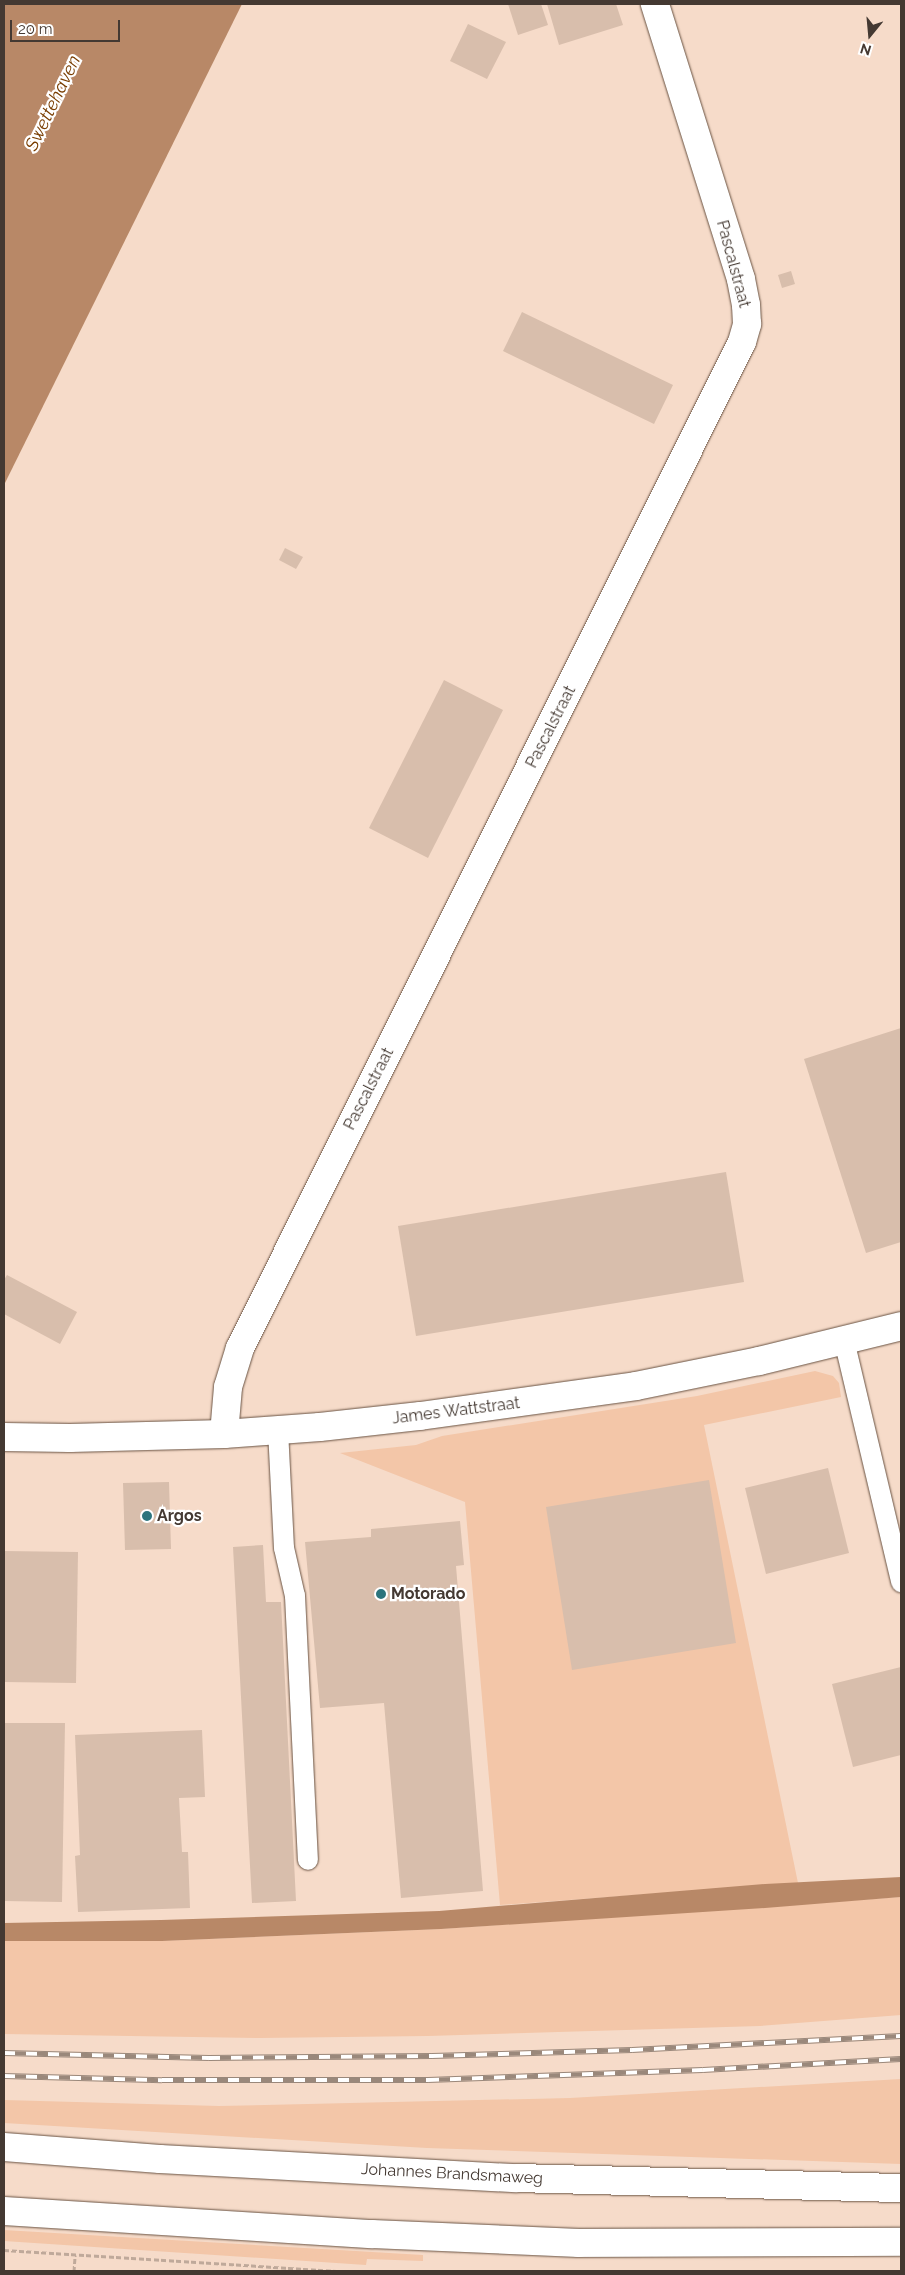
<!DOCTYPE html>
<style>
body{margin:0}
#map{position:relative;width:905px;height:2275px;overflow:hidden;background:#f6dbc9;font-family:Raleway,sans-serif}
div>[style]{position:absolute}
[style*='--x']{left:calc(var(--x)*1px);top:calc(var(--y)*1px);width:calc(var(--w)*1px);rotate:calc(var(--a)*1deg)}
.green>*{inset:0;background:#f3c6a8}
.water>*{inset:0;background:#b88867}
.building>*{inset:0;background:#d8beac}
.path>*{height:3px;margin-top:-1.5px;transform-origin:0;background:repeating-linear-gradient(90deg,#bfa99a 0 5px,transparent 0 7.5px)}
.roads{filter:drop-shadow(0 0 1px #695343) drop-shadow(0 0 1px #695343)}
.lane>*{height:20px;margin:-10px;padding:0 10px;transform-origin:10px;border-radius:10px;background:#fff}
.street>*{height:28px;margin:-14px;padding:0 14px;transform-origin:14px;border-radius:14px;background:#fff}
.primary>*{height:28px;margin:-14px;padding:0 14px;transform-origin:14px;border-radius:14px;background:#fff}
.rail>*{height:5.5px;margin-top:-2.75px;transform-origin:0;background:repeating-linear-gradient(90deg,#fff 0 11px,#9a887b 0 22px);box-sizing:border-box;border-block:1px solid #9a887b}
.dots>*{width:14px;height:14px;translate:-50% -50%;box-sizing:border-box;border:2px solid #fff;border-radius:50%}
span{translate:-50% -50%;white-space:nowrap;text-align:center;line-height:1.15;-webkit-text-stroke:4.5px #fff;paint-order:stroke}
.street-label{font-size:16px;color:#443932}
.poi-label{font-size:16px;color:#443932;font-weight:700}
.left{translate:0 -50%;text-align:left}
.water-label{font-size:18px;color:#793d00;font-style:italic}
.frame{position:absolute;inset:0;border:5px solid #443932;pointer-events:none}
.north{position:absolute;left:845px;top:10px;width:50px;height:50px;-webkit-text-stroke:4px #fff;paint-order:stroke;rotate:197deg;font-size:14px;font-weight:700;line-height:20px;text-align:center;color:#443932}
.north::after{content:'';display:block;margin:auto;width:18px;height:22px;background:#443932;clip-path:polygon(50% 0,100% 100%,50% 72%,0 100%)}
.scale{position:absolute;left:10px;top:20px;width:110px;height:22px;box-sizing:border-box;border:2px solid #443932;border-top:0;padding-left:6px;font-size:15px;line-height:18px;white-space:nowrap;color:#443932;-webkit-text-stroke:4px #fff;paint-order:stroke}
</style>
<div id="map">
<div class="green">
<i style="clip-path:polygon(815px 1371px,833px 1376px,839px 1383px,841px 1397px,704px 1425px,798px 1883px,500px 1905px,465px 1502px,340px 1453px,416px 1445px,442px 1436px,697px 1396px)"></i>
<i style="clip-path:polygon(901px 1897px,901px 2015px,760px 2026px,428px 2036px,260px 2038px,4px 2034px,4px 1941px,162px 1941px,441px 1929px)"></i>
<i style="clip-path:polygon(901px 2079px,901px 2164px,427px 2148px,4px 2123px,4px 2100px,219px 2106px,570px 2098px)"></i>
<i style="clip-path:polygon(4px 2230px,423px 2255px,423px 2261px,367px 2259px,366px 2265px,4px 2241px)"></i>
</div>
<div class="water">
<i style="clip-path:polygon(4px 4px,242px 4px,4px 485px)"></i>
<i style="clip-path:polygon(901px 1877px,901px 1897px,765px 1908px,441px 1929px,162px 1941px,4px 1941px,4px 1923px,161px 1920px,439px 1911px,765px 1884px)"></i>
</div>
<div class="building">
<i style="clip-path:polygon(508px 4px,541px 4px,548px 25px,518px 35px)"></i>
<i style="clip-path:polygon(547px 4px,616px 4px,623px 25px,559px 45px)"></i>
<i style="clip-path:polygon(468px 24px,506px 42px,487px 79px,450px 61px)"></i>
<i style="clip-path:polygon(791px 271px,795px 284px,782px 288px,778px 275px)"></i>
<i style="clip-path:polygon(522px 312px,673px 385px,654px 424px,503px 351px)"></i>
<i style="clip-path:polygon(285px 548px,303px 557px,296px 569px,279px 560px)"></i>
<i style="clip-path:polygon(444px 680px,503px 710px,428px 858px,369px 828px)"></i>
<i style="clip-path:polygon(901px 1028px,901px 1242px,866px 1253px,804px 1059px)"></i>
<i style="clip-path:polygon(726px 1172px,744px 1282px,416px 1336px,398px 1226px)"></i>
<i style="clip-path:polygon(7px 1275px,77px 1312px,60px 1344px,4px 1314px,4px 1280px)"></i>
<i style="clip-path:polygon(828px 1468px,849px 1553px,766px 1574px,745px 1488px)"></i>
<i style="clip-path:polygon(709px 1480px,736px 1643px,572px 1670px,546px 1507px)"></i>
<i style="clip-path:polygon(169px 1482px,171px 1549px,125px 1550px,123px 1483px)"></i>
<i style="clip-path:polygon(460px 1521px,464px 1565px,456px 1566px,483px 1891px,401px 1898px,384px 1703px,320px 1708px,305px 1542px,371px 1537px,371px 1529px)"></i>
<i style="clip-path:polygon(263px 1545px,266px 1602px,281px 1602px,296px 1901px,252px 1903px,233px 1547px)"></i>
<i style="clip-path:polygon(4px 1551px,78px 1552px,76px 1683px,4px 1682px)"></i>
<i style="clip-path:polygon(901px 1667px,901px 1755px,853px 1767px,832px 1684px)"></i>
<i style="clip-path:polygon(4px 1723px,65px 1723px,62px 1902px,4px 1901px)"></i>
<i style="clip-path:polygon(202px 1730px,205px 1797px,179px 1798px,182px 1852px,188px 1852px,190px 1908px,78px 1912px,75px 1856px,80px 1855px,75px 1735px)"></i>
</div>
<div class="path">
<i style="--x:4;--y:2250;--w:337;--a:3.6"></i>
<i style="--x:74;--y:2271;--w:16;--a:-86"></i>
</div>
<div class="roads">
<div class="lane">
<i style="--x:844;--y:1340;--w:249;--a:76.7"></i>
<i style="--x:278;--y:1430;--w:118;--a:87.1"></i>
<i style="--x:284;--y:1548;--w:49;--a:77.1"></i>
<i style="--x:295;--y:1596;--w:264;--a:87.2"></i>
</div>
<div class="street">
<i style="--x:224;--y:1434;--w:47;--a:-85.1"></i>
<i style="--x:228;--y:1387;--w:41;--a:-72.9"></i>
<i style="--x:240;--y:1348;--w:1124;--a:-63.48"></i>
<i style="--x:742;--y:342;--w:19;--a:-74"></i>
<i style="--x:747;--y:324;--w:19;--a:-93"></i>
<i style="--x:746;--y:305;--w:26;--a:-101"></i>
<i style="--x:741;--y:279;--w:288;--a:-107.4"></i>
<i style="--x:4;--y:1437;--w:66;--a:0.9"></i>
<i style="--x:70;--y:1438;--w:154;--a:-1.5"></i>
<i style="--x:224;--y:1434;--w:96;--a:-4.2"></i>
<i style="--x:320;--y:1427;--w:101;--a:-6.3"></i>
<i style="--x:420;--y:1416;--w:218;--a:-7.9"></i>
<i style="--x:636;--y:1386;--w:126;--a:-11.5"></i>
<i style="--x:759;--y:1361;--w:146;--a:-13.8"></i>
</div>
<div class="primary">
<i style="--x:4;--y:2147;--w:156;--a:4.4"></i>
<i style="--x:160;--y:2159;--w:357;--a:3.1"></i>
<i style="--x:516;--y:2178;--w:385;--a:1.5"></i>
<i style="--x:4;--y:2211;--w:369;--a:3.6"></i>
<i style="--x:372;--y:2234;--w:207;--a:2.5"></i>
<i style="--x:579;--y:2243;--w:322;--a:-0.2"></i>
</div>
</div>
<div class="rail">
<i style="--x:4;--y:2053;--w:205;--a:1.4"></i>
<i style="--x:209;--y:2058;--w:223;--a:-0.5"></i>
<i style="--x:432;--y:2056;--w:200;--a:-1.7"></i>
<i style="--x:632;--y:2050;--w:269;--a:-3"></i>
<i style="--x:4;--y:2076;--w:158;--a:1.5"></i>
<i style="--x:162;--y:2080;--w:266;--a:0"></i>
<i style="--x:428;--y:2080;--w:275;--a:-2.1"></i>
<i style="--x:703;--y:2070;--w:198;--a:-3.2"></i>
</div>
<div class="dots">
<i style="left:147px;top:1516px;background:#2c747d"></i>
<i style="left:381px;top:1594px;background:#2c747d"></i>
</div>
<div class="street-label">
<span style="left:733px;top:264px;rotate:75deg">Pascalstraat</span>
<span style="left:551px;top:727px;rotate:-63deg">Pascalstraat</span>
<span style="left:369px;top:1089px;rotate:-63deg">Pascalstraat</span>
<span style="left:456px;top:1411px;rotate:-7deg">James Wattstraat</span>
<span style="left:452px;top:2174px;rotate:3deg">Johannes Brandsmaweg</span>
</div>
<div class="poi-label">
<span class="left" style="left:157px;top:1516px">Argos</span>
<span class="left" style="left:391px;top:1594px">Motorado</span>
</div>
<div class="water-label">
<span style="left:53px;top:103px;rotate:-64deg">Swettehaven</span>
</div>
<div class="frame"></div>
<div class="north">N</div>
<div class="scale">20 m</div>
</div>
